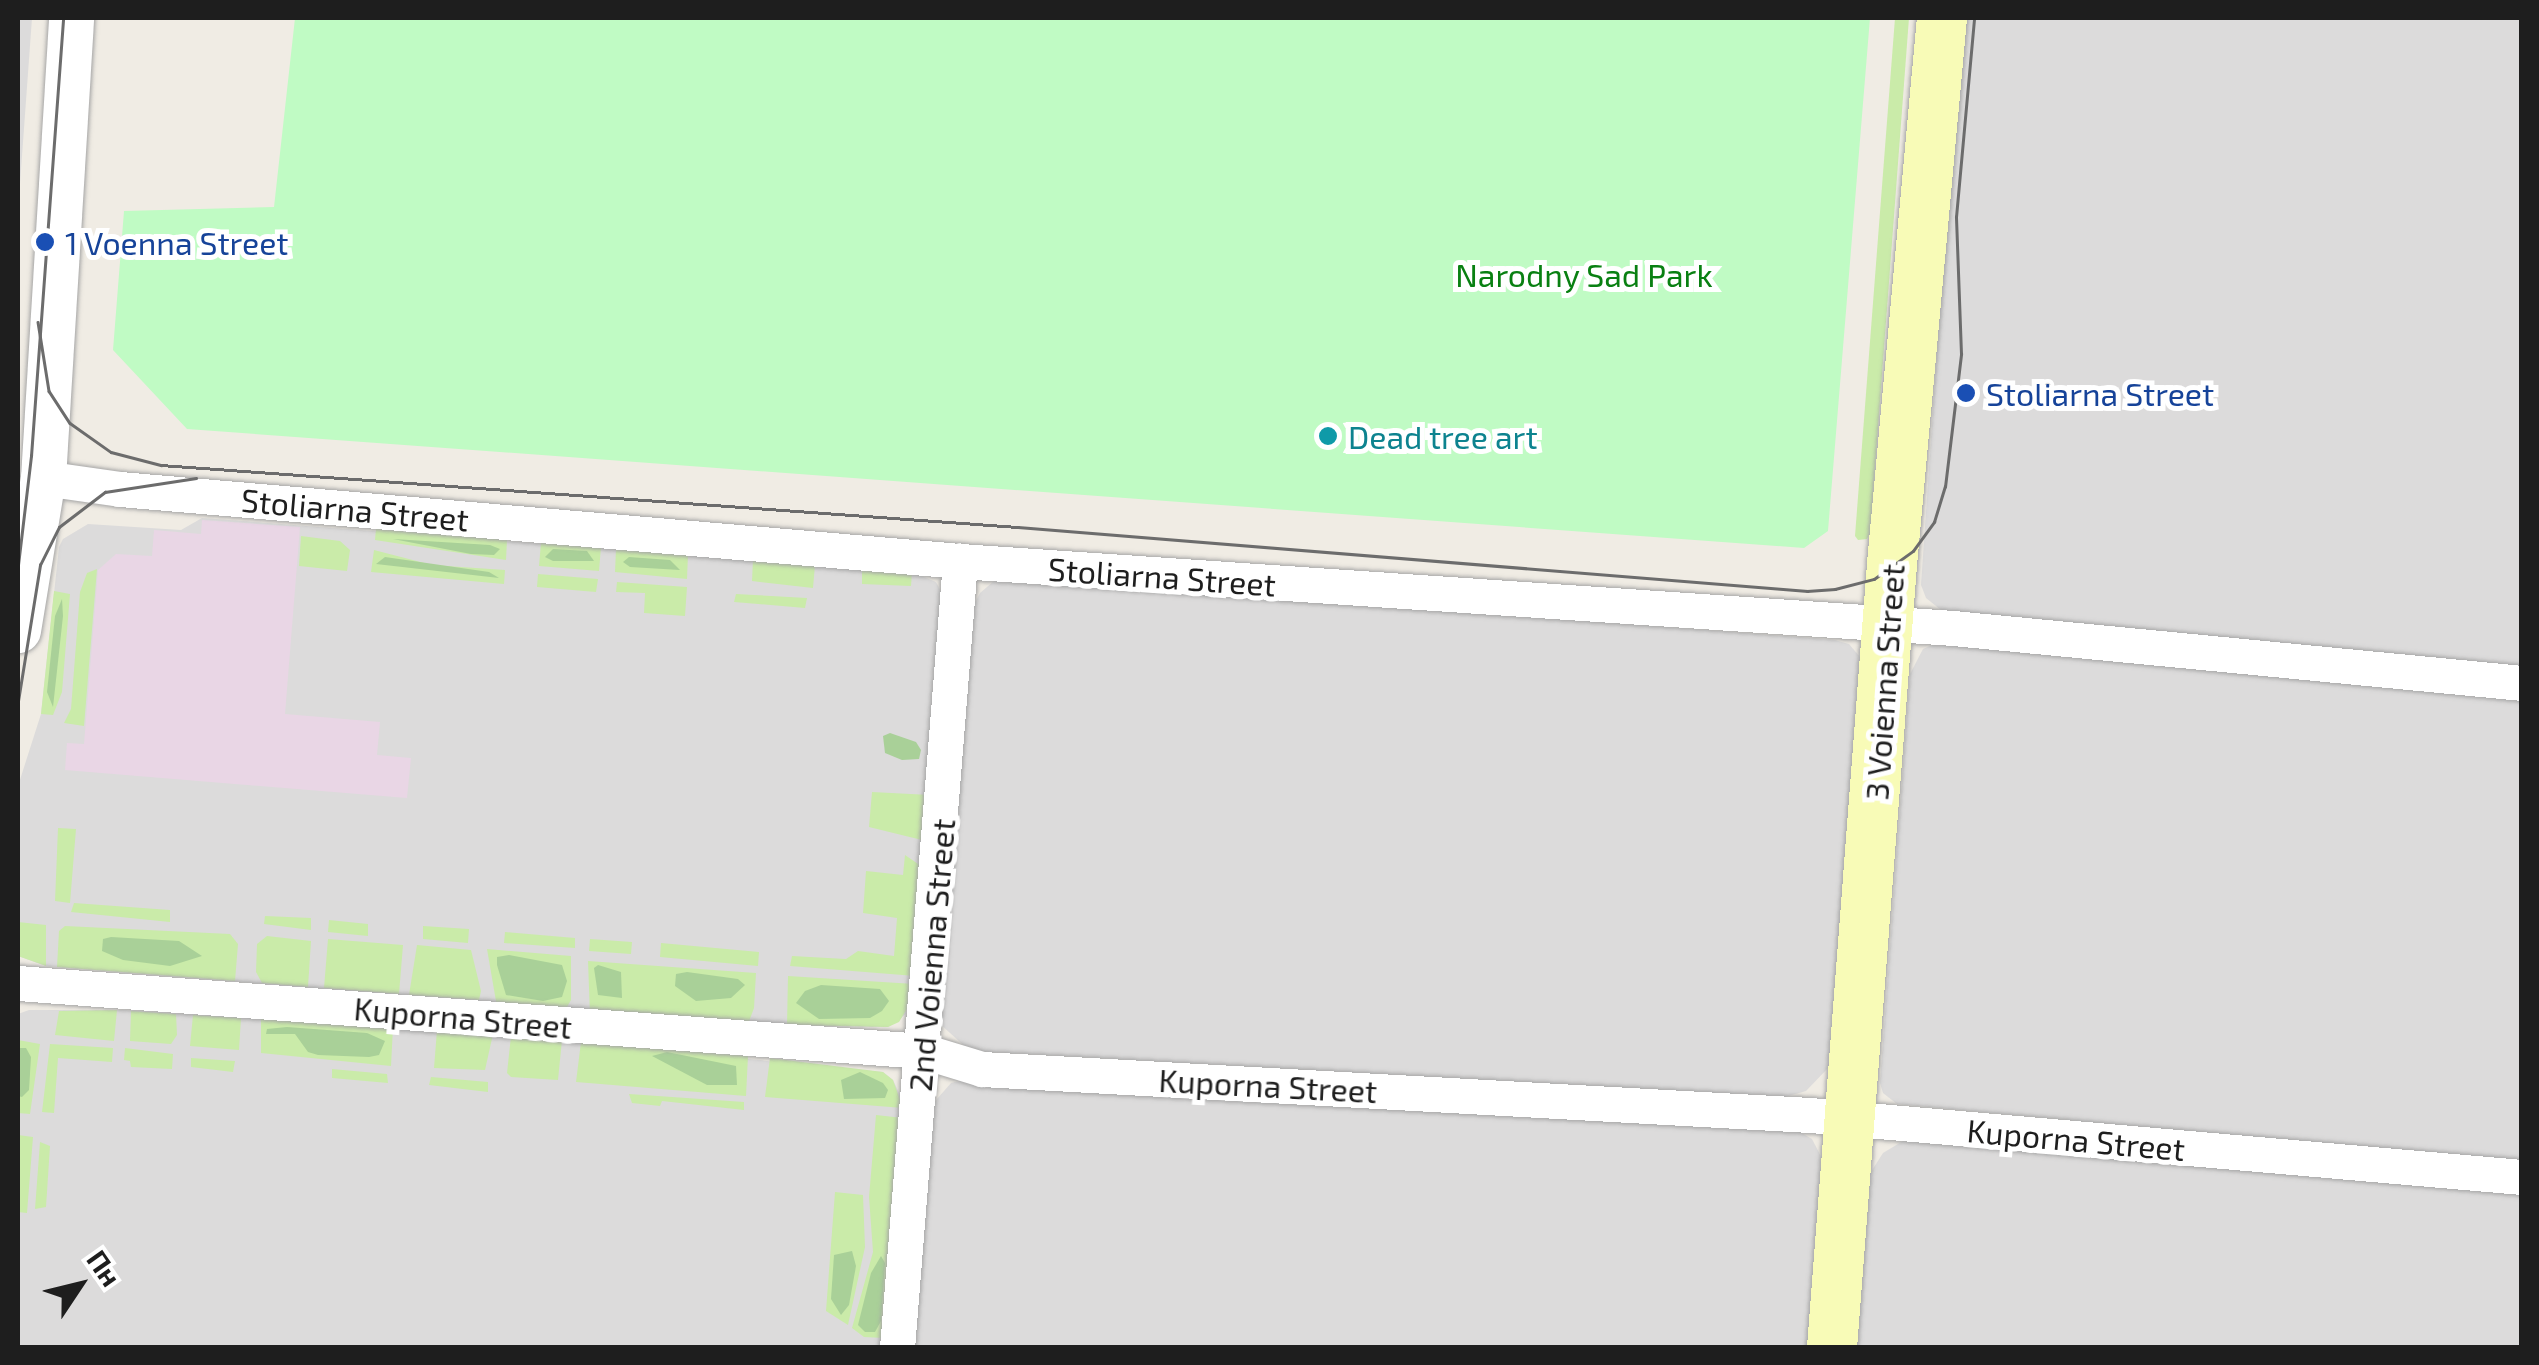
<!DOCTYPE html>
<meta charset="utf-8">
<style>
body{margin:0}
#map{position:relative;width:2539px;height:1365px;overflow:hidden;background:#f0ece4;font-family:"Exo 2",sans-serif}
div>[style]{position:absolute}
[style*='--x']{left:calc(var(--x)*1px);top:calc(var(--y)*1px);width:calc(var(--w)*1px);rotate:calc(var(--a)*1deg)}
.residential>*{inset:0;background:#dcdbdb}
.industrial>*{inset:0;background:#e9d6e5}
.grass>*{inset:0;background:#caeba9}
.forest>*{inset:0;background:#a9d098}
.park>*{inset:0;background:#c0fbc4}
.roads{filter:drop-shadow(0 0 2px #a5a5a5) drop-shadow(0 0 2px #a5a5a5)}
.minor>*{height:35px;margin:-17.5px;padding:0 17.5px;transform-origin:17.5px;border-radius:17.5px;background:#fff}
.tertiary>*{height:45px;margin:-22.5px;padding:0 22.5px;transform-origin:22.5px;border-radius:22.5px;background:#fff}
.secondary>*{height:50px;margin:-25px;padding:0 25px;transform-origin:25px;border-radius:25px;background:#f8fbb7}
.tram>*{height:2.5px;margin:-1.25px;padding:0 1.25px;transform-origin:1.25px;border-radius:1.25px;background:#6c6c6c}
.dots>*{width:28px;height:28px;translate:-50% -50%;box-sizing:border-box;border:5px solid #fff;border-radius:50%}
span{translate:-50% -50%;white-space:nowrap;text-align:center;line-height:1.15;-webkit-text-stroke:10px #fff;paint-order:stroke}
.transit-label{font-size:32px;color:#164399}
.left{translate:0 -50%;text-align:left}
.park-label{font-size:32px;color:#098012}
.culture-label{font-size:32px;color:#0d838f}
.street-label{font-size:32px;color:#1e1e1e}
.frame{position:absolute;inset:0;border:20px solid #1e1e1e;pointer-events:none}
.north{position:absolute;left:30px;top:1235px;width:100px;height:100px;-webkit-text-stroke:8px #fff;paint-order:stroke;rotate:55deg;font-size:28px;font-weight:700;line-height:40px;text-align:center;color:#1e1e1e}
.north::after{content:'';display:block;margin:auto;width:35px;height:45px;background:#1e1e1e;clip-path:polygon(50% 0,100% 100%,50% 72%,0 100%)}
</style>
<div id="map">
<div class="residential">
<i style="clip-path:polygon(18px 18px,32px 18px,18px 211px)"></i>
<i style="clip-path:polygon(1960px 18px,2521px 18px,2521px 669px,1941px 610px,1926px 598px,1921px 585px)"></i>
<i style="clip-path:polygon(202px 518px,912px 572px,936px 582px,945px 599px,906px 1014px,888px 1027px,748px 1024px,46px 966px,18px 956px,18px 786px,41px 714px,59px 547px,63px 539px,88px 524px,181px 530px)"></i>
<i style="clip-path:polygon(1012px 576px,1835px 640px,1849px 644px,1860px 657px,1830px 1066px,1806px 1091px,1785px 1097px,970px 1051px,940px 1024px,971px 610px,980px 593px,994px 581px)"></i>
<i style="clip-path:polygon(1937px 643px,2521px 701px,2521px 1163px,1897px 1104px,1883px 1093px,1880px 1083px,1910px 674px,1923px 649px)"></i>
<i style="clip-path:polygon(29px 1010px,124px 1010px,465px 1032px,883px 1072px,893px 1080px,902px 1099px,883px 1347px,18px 1348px,18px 1014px)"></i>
<i style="clip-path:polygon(963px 1080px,1800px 1132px,1812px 1139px,1826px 1166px,1811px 1347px,909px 1348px,930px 1107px,951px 1083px)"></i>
<i style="clip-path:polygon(1903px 1141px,2521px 1193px,2521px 1347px,1855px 1348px,1869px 1175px,1883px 1153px)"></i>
</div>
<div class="industrial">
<i style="clip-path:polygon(202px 520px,300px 527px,285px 714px,380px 722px,377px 755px,411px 758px,407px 798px,65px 770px,67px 743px,84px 744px,98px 570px,116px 554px,152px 556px,154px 530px,201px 534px)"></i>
</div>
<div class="grass">
<i style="clip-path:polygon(1895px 18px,1909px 18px,1870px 533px,1867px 539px,1858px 540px,1855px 536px)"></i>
<i style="clip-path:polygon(376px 529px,507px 540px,506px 560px,375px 540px)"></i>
<i style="clip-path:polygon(301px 536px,340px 541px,350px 550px,347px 571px,299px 566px)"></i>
<i style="clip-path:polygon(541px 543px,601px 547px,599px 571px,539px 566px)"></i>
<i style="clip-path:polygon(616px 549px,688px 554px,687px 579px,615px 572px)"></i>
<i style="clip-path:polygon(374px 550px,432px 565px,505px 570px,504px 584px,371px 572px)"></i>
<i style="clip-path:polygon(753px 559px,815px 565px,813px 588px,752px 581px)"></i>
<i style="clip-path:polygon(862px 568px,912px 572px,911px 586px,862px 584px)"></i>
<i style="clip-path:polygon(97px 569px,84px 726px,64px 723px,71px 709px,80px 592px,87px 573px)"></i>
<i style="clip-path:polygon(538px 574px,598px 579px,596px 592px,537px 587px)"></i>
<i style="clip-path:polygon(617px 582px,687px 587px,685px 616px,644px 613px,645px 593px,616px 592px)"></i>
<i style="clip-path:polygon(54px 591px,70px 594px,62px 692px,53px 715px,41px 714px)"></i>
<i style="clip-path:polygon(736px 594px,807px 598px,805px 608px,734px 602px)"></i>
<i style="clip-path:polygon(872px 792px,930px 795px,926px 841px,869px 827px)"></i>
<i style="clip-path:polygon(58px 828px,76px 829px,70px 903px,55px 901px)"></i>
<i style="clip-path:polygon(905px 855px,924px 868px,915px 976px,790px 966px,792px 956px,846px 959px,858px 951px,894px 956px,897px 918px,863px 913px,866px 871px,903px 875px)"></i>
<i style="clip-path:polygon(74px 903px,170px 910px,170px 922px,71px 912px)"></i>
<i style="clip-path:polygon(265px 916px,311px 918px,311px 930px,264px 924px)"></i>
<i style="clip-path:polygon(329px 920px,368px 924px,368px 936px,328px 932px)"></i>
<i style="clip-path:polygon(18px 922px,46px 925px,46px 966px,18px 956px)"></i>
<i style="clip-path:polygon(65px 926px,230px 934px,238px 944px,235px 981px,57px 967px,59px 931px)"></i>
<i style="clip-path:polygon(423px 926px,469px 929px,468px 943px,423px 939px)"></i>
<i style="clip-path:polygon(505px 932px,575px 938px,575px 948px,504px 943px)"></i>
<i style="clip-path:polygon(267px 936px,311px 941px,308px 987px,262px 983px,256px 972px,257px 944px)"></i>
<i style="clip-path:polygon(328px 939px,403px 945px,399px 994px,324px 988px)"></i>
<i style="clip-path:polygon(590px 939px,632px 942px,631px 954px,589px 951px)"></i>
<i style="clip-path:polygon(661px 943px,759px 952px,758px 966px,660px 957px)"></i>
<i style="clip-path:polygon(417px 945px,471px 950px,481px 991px,479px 1000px,409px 995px)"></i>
<i style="clip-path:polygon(487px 949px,571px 956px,571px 1000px,567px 1007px,497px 1007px)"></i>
<i style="clip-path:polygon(588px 961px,756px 973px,754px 1008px,748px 1024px,590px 1015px)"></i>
<i style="clip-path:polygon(788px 976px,914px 984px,912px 1001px,899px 1022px,888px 1027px,787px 1025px)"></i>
<i style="clip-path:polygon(117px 1010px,114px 1041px,55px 1035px,59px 1011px)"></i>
<i style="clip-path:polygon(131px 1011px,176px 1014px,177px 1035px,171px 1044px,130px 1041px)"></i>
<i style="clip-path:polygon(193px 1015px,241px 1018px,239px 1050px,190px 1046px)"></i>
<i style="clip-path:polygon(261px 1019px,393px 1027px,391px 1066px,261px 1053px)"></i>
<i style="clip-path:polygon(437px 1030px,493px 1034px,485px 1070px,434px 1068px)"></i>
<i style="clip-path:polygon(511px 1036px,562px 1040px,558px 1080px,511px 1077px,507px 1073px)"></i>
<i style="clip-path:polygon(18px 1040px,40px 1044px,30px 1114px,18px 1113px)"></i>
<i style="clip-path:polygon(581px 1042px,748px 1056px,746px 1096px,576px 1082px)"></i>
<i style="clip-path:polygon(50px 1044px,113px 1048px,112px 1062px,58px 1058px,54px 1113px,42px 1112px)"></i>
<i style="clip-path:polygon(125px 1048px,173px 1054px,172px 1069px,131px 1067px,130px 1061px,124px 1060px)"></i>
<i style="clip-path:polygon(191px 1058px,235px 1061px,233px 1072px,191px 1067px)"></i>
<i style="clip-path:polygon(770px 1058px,883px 1072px,893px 1080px,903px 1108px,765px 1097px)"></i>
<i style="clip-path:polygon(332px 1069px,387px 1074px,388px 1083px,332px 1078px)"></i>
<i style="clip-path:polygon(431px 1077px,488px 1082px,488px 1092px,429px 1085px)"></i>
<i style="clip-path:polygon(629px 1094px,744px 1102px,744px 1110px,662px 1101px,660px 1106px,632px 1103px)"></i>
<i style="clip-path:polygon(876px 1115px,903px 1118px,884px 1338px,864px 1337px,852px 1328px,873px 1252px,869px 1197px)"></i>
<i style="clip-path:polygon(18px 1135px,33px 1137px,27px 1213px,18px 1212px)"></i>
<i style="clip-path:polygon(40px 1142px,50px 1146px,46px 1207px,35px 1209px)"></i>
<i style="clip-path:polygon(835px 1192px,863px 1195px,865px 1247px,848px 1325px,826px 1311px)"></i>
</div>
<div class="forest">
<i style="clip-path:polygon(393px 539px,490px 545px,500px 549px,494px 555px,471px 554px)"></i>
<i style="clip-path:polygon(553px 549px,587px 551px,594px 561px,553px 561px,545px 557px)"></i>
<i style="clip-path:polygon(385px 557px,489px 572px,499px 578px,376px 564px)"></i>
<i style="clip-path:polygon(629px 557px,670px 560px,680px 570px,630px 567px,623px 562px)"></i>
<i style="clip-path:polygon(62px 599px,63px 616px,53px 707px,47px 692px,55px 616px)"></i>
<i style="clip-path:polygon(890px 733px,916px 742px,921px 750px,919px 759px,902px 760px,885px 753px,883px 736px)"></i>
<i style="clip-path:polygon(111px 937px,179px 941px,202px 956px,170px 966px,123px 960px,102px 951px,103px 939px)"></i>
<i style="clip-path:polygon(509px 955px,562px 965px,567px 981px,562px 997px,543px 1001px,506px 995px,497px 965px,497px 957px)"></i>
<i style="clip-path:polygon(598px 965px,621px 972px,622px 998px,598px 995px,594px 968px)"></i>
<i style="clip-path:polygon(687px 972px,738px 979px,745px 985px,731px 998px,696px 1001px,675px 986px,676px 974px)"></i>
<i style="clip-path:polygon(821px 985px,880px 989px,889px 1001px,882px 1011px,870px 1018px,819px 1019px,796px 1003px,805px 991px)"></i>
<i style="clip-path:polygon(287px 1027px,367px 1033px,385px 1041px,379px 1055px,369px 1057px,318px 1055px,308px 1052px,295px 1034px,266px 1034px,267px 1029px)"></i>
<i style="clip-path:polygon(18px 1048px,26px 1048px,31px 1057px,29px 1090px,22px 1097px,18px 1096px)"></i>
<i style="clip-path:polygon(667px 1052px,736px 1066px,737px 1085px,707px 1085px,652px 1056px)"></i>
<i style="clip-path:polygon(860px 1072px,883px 1083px,888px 1090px,885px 1098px,844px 1099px,841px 1080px)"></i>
<i style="clip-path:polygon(852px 1251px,856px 1266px,849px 1305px,841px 1315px,831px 1299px,834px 1255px)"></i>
<i style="clip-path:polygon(881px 1256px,885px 1263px,881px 1321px,875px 1332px,865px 1332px,858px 1325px,871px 1273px)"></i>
</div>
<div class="park">
<i style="clip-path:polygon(295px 18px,1870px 18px,1828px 531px,1804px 548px,187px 429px,113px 350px,124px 211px,274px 207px)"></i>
</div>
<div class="roads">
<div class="minor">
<i style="--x:43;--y:478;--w:78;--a:8.1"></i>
<i style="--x:120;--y:489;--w:843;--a:4.9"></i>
<i style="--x:960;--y:561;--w:995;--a:3.86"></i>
<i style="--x:1953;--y:628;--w:572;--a:5.52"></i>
<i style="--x:18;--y:983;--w:908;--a:4.3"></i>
<i style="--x:923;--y:1051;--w:62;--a:17"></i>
<i style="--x:982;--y:1069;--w:829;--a:3.18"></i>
<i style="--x:1810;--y:1115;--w:715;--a:4.98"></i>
<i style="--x:897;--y:1348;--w:790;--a:-85.42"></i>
</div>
<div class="tertiary">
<i style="--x:18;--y:630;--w:154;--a:-80.7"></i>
<i style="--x:43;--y:478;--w:461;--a:-86.5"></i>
</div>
<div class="secondary">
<i style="--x:1832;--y:1348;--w:786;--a:-85.62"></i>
<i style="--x:1892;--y:564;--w:548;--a:-84.77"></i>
</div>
</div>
<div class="tram">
<i style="--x:38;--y:322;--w:70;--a:80.9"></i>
<i style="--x:49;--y:391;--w:38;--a:57"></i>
<i style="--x:70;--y:423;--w:50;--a:35.3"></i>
<i style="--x:111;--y:452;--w:52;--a:14.6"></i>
<i style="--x:161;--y:465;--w:859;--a:4.14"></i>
<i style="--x:1018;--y:527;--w:792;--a:4.64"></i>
<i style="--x:1807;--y:591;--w:28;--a:-4"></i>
<i style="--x:1835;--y:589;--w:40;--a:-14.4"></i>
<i style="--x:1874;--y:579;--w:48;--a:-35.7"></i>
<i style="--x:1913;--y:551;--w:36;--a:-54"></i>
<i style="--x:1934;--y:522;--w:37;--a:-73"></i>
<i style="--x:1945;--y:487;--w:134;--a:-83.1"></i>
<i style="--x:1961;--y:354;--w:137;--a:-92.1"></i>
<i style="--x:1956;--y:217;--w:200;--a:-84.8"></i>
<i style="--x:18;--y:565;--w:110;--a:-83.2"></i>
<i style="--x:31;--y:456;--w:439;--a:-85.8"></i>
<i style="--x:18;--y:701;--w:138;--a:-80.8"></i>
<i style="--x:40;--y:565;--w:42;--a:-63.4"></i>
<i style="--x:59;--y:527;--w:58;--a:-37.3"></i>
<i style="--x:105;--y:492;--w:92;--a:-8.7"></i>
</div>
<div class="dots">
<i style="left:45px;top:242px;background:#1a4fb4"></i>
<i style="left:1966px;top:393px;background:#1a4fb4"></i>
<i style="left:1328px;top:436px;background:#0f9aa8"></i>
</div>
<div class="transit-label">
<span class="left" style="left:65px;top:242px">1 Voenna Street</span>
<span class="left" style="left:1986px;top:393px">Stoliarna Street</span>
</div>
<div class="park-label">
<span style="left:1584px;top:274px">Narodny Sad Park</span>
</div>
<div class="culture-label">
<span class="left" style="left:1348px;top:436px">Dead tree art</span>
</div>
<div class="street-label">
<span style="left:355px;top:509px;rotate:5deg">Stoliarna Street</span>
<span style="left:1162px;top:576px;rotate:4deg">Stoliarna Street</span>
<span style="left:1884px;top:682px;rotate:-86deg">3 Voienna Street</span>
<span style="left:931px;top:955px;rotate:-85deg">2nd Voienna Street</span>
<span style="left:463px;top:1017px;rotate:5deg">Kuporna Street</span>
<span style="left:1268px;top:1085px;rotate:3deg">Kuporna Street</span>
<span style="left:2076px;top:1139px;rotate:5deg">Kuporna Street</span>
</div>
<div class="frame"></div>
<div class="north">Пн</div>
</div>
